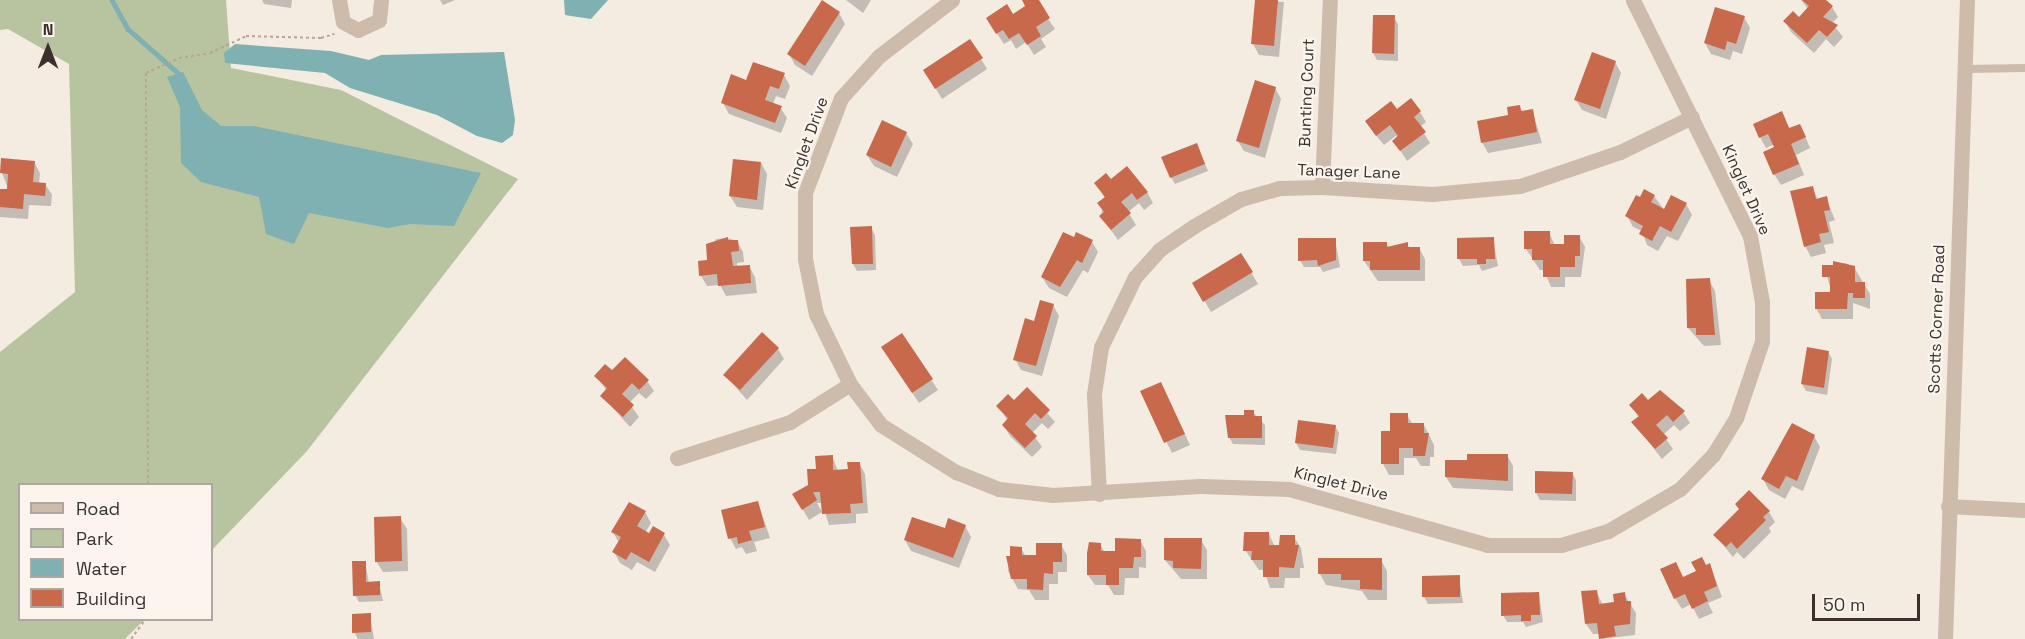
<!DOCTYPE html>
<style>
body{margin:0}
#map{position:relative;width:2025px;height:639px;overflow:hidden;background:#f4ebe1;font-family:"Space Grotesk",sans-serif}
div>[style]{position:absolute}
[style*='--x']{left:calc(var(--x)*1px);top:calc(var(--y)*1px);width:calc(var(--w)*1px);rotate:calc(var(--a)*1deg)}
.green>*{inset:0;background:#b8c4a0}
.water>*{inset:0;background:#7fb0b2}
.shadow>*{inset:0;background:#0003}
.stream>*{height:4.5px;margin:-2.25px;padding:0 2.25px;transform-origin:2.25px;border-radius:2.25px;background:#7fb0b2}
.building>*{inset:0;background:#c8694b}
.path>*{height:2px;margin-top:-1px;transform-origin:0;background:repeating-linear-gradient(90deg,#b9a596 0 3px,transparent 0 6px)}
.service>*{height:8px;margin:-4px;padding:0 4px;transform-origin:4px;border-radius:4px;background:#cdbbac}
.minor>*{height:15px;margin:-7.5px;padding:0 7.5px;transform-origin:7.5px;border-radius:7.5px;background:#cdbbac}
.tertiary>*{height:15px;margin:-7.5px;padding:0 7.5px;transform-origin:7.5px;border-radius:7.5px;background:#cdbbac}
span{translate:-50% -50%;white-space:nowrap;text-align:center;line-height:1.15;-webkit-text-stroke:4.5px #fbf5ee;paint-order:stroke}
.street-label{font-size:16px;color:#3b302b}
.legend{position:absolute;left:18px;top:483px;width:195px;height:138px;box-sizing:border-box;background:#fbf5ee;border:2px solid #aea6a0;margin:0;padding:8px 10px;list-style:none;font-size:18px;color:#3b302b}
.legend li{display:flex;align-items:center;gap:12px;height:30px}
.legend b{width:30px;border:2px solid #aea6a0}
.north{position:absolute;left:18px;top:18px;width:60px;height:60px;-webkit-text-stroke:4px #fbf5ee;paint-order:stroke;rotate:0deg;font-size:16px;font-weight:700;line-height:24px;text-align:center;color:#3b302b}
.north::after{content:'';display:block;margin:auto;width:21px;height:27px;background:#3b302b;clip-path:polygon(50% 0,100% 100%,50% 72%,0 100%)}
.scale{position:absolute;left:1812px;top:594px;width:108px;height:27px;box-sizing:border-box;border:3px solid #3b302b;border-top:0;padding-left:8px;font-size:18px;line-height:21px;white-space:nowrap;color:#3b302b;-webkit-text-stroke:4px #fbf5ee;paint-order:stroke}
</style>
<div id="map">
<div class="green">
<i style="clip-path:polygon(0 0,226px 0,231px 68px,341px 90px,518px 179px,307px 451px,212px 550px,212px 484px,20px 484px,20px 620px,144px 620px,125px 639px,0 639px,0 352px,75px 292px,69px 64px,8px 29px,0 30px)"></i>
</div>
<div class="water">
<i style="clip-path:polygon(564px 0,608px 0,591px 19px,565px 15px)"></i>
<i style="clip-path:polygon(235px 44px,331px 51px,369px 60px,381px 55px,504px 52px,515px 120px,513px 135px,502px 143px,477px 136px,437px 115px,350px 88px,325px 73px,225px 63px,224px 53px)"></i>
<i style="clip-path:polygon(183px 72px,202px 110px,221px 126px,254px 126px,481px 173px,454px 226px,410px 224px,388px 228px,309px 213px,294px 244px,266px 234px,259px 197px,201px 182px,181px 163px,180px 107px,167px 77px)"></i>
</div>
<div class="shadow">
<i style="clip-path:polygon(262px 0,292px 0,291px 8px,264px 4px)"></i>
<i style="clip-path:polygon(440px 0,455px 0,443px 5px)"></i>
<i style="clip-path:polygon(846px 0,871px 0,863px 13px)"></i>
<i style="clip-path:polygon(1023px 0,1035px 0,1055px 29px,1041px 39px,1046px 47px,1034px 55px,1026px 42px,1016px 49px,1011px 40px,1004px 44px,994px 29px,1027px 6px)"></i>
<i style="clip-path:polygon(1257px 0,1284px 2px,1279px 57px,1259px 55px,1253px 44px)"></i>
<i style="clip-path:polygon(1801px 0,1824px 0,1832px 7px,1838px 17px,1832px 23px,1843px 37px,1834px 47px,1826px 39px,1814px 53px,1791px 32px,1785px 21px,1799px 19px,1808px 9px)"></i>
<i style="clip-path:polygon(839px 13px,845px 24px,812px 76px,795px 65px,789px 54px)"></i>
<i style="clip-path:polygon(1394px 17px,1398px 24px,1398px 61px,1377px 60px,1373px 53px)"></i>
<i style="clip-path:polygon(1744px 17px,1750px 28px,1742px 54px,1733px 51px,1730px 60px,1711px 54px,1705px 43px)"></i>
<i style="clip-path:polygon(981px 59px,987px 69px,942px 99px,931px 81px)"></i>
<i style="clip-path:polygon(1615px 62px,1621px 73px,1606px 119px,1582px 110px,1576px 100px)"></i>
<i style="clip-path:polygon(784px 75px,790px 86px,785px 99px,776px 96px,773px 104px,780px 107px,787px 118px,781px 133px,729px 114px,723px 103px,747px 82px)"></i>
<i style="clip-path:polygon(1275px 88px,1281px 99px,1265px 158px,1244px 151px,1237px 140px)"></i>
<i style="clip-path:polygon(1519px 106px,1523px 112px,1532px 110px,1542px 143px,1488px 153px,1482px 142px)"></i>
<i style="clip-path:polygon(1420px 112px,1426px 122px,1420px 127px,1430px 143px,1407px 161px,1394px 141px,1397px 135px,1384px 145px,1373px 132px)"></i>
<i style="clip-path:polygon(1781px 113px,1790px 129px,1805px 136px,1810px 148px,1796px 155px,1804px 175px,1781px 185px,1774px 174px,1776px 148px,1775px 144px,1766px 148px,1760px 137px)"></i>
<i style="clip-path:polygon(906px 133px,913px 144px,897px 177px,874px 166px,867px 155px)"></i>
<i style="clip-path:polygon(1200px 152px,1208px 171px,1175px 184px,1171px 177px)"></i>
<i style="clip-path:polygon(34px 162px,40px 173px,39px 184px,45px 184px,52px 195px,51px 206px,29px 205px,28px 219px,0 217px,0 190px,9px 191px,2px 173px)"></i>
<i style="clip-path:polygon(761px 163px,767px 174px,763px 210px,737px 207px,730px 196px)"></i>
<i style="clip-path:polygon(1111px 181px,1147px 192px,1153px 203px,1144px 210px,1139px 203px,1128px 212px,1136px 225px,1118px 240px,1101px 216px,1105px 198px,1096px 184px)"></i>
<i style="clip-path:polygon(1812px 187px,1818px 200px,1826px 198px,1835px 220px,1829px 222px,1834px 243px,1824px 245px,1826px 253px,1811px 257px,1805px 246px)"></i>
<i style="clip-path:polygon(1654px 196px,1665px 211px,1686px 204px,1692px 215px,1678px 241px,1667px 236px,1658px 251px,1647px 245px,1642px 231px,1633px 227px,1627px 216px,1641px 199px)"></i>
<i style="clip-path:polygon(852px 228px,871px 228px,875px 235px,876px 270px,857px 271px,853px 264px)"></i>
<i style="clip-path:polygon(1549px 232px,1555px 246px,1566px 245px,1579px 236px,1585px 247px,1581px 277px,1565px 277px,1565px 287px,1551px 287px,1544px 270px,1540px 270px,1526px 249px)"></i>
<i style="clip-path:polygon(727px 238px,737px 241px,743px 252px,744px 262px,737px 263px,737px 267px,749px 266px,755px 277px,757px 293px,726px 296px,720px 285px,707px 286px,701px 276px,716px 239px)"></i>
<i style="clip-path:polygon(1075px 239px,1092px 242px,1098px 252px,1088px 273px,1083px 270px,1067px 297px,1049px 288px,1042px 277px)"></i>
<i style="clip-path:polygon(1335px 239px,1340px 267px,1323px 272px,1320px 267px,1304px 267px,1300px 260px)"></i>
<i style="clip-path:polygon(1493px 239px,1498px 266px,1482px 271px,1479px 265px,1463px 266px,1459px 259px)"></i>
<i style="clip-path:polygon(1386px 243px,1389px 248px,1407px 244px,1410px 248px,1419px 248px,1425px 259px,1425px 281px,1378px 281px,1364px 261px)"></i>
<i style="clip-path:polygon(1241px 255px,1258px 284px,1211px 312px,1194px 283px)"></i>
<i style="clip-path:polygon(1845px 263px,1854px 267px,1870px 294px,1870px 309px,1853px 303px,1853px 319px,1822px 319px,1816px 308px,1832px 293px,1824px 267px)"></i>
<i style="clip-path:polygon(1688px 280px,1709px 280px,1715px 291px,1721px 345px,1704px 346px,1688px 328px)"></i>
<i style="clip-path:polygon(1053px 305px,1059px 316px,1042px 376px,1021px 370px,1015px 359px,1035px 323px)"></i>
<i style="clip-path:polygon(902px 335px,938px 390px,919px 403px,889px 358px)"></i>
<i style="clip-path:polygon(778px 349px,784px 359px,747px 400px,725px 375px)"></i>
<i style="clip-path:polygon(1828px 352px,1832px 359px,1827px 395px,1806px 391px,1802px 384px)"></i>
<i style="clip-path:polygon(613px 372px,647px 381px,654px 391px,646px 399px,639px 393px,629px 403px,639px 417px,630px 427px,602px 396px,607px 391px,596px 376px)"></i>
<i style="clip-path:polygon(1027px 390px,1055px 422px,1048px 429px,1042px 423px,1032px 433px,1042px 447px,1032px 457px,1010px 436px,1003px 425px,1008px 421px,998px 406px,1014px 402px)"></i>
<i style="clip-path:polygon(1142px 392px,1166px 394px,1190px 445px,1172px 453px)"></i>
<i style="clip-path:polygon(1648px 402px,1683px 412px,1690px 423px,1680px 431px,1674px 425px,1663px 435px,1673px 449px,1662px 459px,1633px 422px,1639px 418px,1631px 405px)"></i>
<i style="clip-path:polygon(1253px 412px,1265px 425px,1265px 445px,1233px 444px,1229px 437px)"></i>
<i style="clip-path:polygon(1407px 415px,1413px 425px,1424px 425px,1434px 445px,1434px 457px,1430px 457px,1430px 466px,1421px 466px,1416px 458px,1404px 458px,1404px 475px,1389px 475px,1383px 464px,1392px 432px)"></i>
<i style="clip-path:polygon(1335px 426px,1339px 433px,1336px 454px,1300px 450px,1296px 443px)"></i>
<i style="clip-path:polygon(1814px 436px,1820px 447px,1803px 491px,1792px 486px,1785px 499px,1769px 490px,1763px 479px)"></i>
<i style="clip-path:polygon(1507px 455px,1513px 466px,1513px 491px,1453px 488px,1446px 477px)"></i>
<i style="clip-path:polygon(832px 456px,838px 471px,850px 471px,859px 463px,865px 474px,868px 513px,856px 514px,856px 523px,829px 525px,822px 503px,817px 503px,822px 512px,809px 520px,794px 495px,809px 485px,817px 470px)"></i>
<i style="clip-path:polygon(1572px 473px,1576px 480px,1576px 501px,1540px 500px,1536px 493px)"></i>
<i style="clip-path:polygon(758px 502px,770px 538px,754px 542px,757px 551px,746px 554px,742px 547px,736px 549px,730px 538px)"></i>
<i style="clip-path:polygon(645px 512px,651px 523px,645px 533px,649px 535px,653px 528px,664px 535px,670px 545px,655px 572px,637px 562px,632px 570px,620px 563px,614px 552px,619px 543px,613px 532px)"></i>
<i style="clip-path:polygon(1769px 512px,1775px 522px,1769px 528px,1771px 532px,1744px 559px,1737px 552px,1733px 557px,1715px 535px)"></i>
<i style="clip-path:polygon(400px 518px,407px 529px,408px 571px,383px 572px,376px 561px)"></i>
<i style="clip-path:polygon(965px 526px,971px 537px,959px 568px,911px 551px,905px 540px)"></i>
<i style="clip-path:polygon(1269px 534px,1275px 547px,1294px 537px,1301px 548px,1304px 568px,1300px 568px,1300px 578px,1285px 578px,1284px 588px,1270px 588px,1264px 570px,1259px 570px,1245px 550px)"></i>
<i style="clip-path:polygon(1140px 540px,1146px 551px,1146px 568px,1139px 567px,1139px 578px,1125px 578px,1124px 595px,1114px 595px,1108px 585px,1095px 585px,1088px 575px,1100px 544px,1105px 553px,1117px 553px)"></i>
<i style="clip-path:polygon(1201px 540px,1207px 550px,1207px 579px,1181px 579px,1165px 560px)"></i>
<i style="clip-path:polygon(1061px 545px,1067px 555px,1067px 572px,1058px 572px,1058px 584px,1049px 584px,1049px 600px,1035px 600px,1029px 590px,1018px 589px,1008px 571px,1012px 548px,1021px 548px,1026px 557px,1038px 557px)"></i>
<i style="clip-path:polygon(1381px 560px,1387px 571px,1387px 600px,1368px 600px,1362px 591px,1326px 585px,1320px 574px)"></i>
<i style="clip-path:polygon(365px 562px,369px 583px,379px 583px,383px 601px,359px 602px,355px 595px)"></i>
<i style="clip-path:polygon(1710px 565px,1722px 597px,1708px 603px,1713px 613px,1699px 619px,1691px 604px,1682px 609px,1675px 598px,1683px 579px)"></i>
<i style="clip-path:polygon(1459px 577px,1463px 603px,1428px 604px,1424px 597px)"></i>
<i style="clip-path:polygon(1596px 591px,1603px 605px,1616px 604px,1624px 594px,1636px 613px,1635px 635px,1601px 639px,1600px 634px,1593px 634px,1586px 624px)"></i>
<i style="clip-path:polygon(1539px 594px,1543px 622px,1526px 627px,1523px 622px,1507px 622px,1503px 615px)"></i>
<i style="clip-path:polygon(370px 615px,374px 639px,358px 639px,354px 632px)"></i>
</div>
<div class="stream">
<i style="--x:112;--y:0;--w:33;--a:61"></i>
<i style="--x:128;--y:29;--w:67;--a:41.3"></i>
</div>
<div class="building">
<i style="clip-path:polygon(822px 0,840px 12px,805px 66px,787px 54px)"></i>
<i style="clip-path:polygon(1022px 0,1039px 0,1050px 18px,1036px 27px,1041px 36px,1027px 45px,1019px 33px,1009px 39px,1003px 30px,996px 34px,986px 18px,1007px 4px,1013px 14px,1025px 6px)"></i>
<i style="clip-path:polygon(1255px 0,1278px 0,1274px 46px,1251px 44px)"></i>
<i style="clip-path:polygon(1802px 0,1826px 0,1833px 6px,1823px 17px,1838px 25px,1827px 37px,1819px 30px,1807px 43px,1783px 21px,1793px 11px,1799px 17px,1809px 6px)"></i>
<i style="clip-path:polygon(1715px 7px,1745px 16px,1736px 44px,1727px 41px,1725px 50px,1704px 43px)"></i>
<i style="clip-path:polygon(1373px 15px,1395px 15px,1394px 54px,1372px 53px)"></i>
<i style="clip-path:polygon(970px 39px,983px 58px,935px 89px,923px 70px)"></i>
<i style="clip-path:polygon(1592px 52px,1616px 61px,1600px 109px,1574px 100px)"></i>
<i style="clip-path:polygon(753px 62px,785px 73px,779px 89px,770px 86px,765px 100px,782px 106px,775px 123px,721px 103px,731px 74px,746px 80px)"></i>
<i style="clip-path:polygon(1255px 80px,1276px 87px,1259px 148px,1236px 141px)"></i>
<i style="clip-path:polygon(1411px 98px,1421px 111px,1414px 117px,1426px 132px,1400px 151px,1392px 141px,1398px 136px,1390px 125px,1376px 136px,1365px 121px,1391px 101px,1397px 109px)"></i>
<i style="clip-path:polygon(1520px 105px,1521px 111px,1533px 109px,1537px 132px,1481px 143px,1477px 121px,1508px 115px,1507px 107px)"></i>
<i style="clip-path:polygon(1782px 111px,1789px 128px,1800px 124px,1806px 137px,1791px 144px,1799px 164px,1773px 175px,1763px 152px,1774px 147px,1768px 134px,1759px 138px,1753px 124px)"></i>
<i style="clip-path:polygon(882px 120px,907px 132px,891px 167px,866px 155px)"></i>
<i style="clip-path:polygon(1197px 143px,1205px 164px,1170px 178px,1161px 157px)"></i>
<i style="clip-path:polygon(1px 158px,35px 161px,33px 182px,46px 183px,45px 196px,24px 194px,23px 209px,0 207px,0 189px,7px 189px,8px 174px,0 173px)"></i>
<i style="clip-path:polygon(733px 159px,761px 162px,757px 200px,729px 196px)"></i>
<i style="clip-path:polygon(1127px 166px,1148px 192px,1137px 200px,1132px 193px,1121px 202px,1131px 213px,1111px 230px,1099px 216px,1104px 212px,1097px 203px,1105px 197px,1094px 183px,1106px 173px,1111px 179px)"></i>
<i style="clip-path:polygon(1813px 186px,1816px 199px,1827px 196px,1830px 210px,1824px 211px,1829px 232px,1819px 234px,1821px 242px,1804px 247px,1790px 191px)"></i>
<i style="clip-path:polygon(1644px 189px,1655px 195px,1651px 202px,1664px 209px,1671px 195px,1687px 203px,1671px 232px,1660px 226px,1652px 241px,1639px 234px,1643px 226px,1625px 216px,1636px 195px,1640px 197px)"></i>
<i style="clip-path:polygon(872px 226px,873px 264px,852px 264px,850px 227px)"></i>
<i style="clip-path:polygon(1524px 231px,1550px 231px,1550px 244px,1564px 244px,1564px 235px,1580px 235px,1580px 256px,1575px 256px,1575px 267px,1560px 267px,1560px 277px,1543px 277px,1543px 260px,1532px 260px,1532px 249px,1524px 249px)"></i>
<i style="clip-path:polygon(1063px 232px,1074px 237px,1076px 232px,1093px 240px,1082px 263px,1077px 260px,1060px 287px,1041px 277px)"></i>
<i style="clip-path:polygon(728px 237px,728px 240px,738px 240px,739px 251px,731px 252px,733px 266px,750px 265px,751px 283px,718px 286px,717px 274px,699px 276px,698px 261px,707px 260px,706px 244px)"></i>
<i style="clip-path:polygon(1494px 237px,1495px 259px,1486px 259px,1486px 264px,1477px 264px,1477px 259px,1457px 259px,1457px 238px)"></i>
<i style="clip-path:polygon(1298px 238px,1336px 238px,1336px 260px,1318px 266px,1317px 260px,1298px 261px)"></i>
<i style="clip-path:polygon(1363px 242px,1387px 242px,1387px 247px,1408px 242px,1408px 247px,1420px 247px,1420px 270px,1370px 270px,1370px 261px,1363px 261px)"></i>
<i style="clip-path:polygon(1241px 253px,1253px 272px,1203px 302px,1192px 283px)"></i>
<i style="clip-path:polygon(1833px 261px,1855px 266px,1855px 282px,1865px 282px,1865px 298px,1853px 298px,1853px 293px,1848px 293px,1847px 309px,1815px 309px,1815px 292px,1830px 292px,1830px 277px,1822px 277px,1822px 265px,1833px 265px)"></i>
<i style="clip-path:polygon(1710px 278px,1715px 335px,1696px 335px,1696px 328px,1687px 328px,1686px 279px)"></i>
<i style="clip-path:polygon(1040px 300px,1054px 304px,1036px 366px,1013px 360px,1025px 318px,1034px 321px)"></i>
<i style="clip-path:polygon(762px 332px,779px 348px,740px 390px,723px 375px)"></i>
<i style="clip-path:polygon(902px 333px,933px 379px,912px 393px,881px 347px)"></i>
<i style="clip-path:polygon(1807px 347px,1829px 351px,1824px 388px,1801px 384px)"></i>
<i style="clip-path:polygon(625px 357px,649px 380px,639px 390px,632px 383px,622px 394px,634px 405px,623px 417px,600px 396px,607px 388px,594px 376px,605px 364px,612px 370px)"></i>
<i style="clip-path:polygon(1161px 382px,1185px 434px,1164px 443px,1140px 391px)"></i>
<i style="clip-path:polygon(1027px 387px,1050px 410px,1041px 419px,1035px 413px,1025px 424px,1037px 436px,1025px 448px,1002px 425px,1008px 418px,996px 406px,1008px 394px,1014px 400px)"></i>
<i style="clip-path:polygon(1660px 390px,1685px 411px,1673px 422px,1667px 415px,1656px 425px,1668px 438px,1655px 449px,1631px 422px,1639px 416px,1629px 405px,1642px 393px,1648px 400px)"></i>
<i style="clip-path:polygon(1244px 410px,1254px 410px,1254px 416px,1262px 416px,1262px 438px,1228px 438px,1225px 415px,1244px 415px)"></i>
<i style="clip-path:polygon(1390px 413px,1408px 413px,1408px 423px,1424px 423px,1424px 433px,1429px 433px,1425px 456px,1413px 456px,1413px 448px,1399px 448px,1399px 464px,1381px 464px,1381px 431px,1390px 431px)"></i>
<i style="clip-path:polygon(1298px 420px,1336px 425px,1333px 448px,1295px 443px)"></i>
<i style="clip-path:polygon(1792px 423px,1815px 435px,1797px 481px,1786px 476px,1779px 489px,1761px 479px)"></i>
<i style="clip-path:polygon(1467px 454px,1508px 454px,1508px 481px,1445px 477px,1445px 460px,1467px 460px)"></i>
<i style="clip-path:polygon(833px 455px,833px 470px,848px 469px,847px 462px,860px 462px,863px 503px,850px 504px,851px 513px,822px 514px,820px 492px,813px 492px,817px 500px,802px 510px,792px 494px,808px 485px,807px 469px,816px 469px,815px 456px)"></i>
<i style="clip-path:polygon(1535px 471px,1573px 472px,1572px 494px,1535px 493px)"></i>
<i style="clip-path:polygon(1749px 490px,1770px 511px,1763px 517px,1766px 520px,1737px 549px,1731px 542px,1726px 547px,1713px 535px,1739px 509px,1735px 504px)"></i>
<i style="clip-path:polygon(758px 501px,765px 527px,749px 531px,752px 540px,738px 544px,737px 537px,728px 539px,721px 510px)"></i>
<i style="clip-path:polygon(629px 502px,646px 511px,637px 526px,649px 533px,653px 526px,665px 533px,649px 562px,631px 552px,626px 560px,612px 552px,621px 537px,611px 532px)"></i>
<i style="clip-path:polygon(401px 516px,402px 561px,375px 562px,374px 517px)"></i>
<i style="clip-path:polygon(912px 517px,945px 528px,948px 518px,966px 525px,953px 558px,904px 540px)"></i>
<i style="clip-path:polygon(1244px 532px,1269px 532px,1269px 545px,1279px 545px,1280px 535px,1295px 535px,1295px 545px,1299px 545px,1294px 568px,1279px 567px,1279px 577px,1263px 577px,1263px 560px,1251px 560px,1252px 551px,1243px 551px)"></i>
<i style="clip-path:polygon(1115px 538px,1141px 539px,1141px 557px,1134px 557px,1133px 568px,1119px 568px,1119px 585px,1106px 585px,1106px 575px,1087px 575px,1087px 553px,1089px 542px,1101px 543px,1101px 551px,1115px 551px)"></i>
<i style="clip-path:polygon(1164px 538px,1202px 538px,1201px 569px,1173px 568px,1173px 561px,1164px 560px)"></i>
<i style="clip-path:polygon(1036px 543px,1062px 543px,1062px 562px,1053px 562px,1053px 574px,1044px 573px,1043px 590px,1027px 589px,1027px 579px,1011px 579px,1006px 556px,1010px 556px,1010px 546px,1022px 547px,1022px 555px,1036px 555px)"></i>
<i style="clip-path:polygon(1702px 557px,1706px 565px,1710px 563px,1717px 586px,1704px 592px,1708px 601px,1692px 609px,1685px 594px,1674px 599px,1660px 569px,1676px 562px,1683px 577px,1696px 571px,1691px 562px)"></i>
<i style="clip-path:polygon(1318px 558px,1382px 558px,1382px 590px,1360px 589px,1360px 580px,1341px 580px,1341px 574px,1318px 574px)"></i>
<i style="clip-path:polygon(352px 561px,366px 561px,366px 582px,380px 581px,380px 595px,353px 596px)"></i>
<i style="clip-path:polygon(1460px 575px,1460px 597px,1422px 597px,1422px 576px)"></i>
<i style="clip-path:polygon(1597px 590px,1599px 604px,1614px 602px,1613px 594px,1625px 592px,1626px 601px,1631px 601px,1630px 624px,1614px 626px,1616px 636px,1599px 639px,1597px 623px,1585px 624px,1581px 591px)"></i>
<i style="clip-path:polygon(1539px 592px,1540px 615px,1531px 615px,1531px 621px,1521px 621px,1521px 615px,1501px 616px,1501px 593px)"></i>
<i style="clip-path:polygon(371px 613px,371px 632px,352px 633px,352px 614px)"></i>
</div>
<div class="path">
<i style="--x:148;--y:484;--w:411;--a:-90.3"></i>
<i style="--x:146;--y:73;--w:36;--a:-24"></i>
<i style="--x:179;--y:58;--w:31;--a:-9"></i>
<i style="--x:210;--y:53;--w:40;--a:-25"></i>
<i style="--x:246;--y:36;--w:75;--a:1.5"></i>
<i style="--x:321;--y:38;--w:14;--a:-17"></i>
<i style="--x:131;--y:639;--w:24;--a:-54"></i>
</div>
<div class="service">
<i style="--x:1965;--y:69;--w:60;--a:-1"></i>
</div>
<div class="minor">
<i style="--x:339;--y:0;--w:22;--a:80"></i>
<i style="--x:343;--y:22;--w:17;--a:28"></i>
<i style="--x:358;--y:30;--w:23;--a:-25"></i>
<i style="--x:379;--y:20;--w:20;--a:-84"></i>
<i style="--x:952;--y:0;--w:92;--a:142.5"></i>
<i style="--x:879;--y:56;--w:57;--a:132.1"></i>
<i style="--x:841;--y:98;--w:102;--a:110.8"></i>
<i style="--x:805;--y:193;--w:66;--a:90"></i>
<i style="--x:805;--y:259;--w:56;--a:78.7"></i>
<i style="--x:816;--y:314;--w:78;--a:64.1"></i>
<i style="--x:850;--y:384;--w:51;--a:52.9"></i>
<i style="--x:881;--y:425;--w:89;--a:32.1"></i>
<i style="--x:956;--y:472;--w:46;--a:21.6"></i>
<i style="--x:999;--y:489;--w:54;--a:6.3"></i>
<i style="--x:1053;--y:495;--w:147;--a:-3.5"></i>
<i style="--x:1200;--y:486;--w:89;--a:1.9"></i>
<i style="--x:1289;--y:489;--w:207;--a:15.7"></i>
<i style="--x:1488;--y:545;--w:73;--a:0"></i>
<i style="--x:1561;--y:545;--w:49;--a:-16.6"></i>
<i style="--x:1608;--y:531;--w:83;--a:-30.3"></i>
<i style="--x:1680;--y:489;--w:47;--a:-45.9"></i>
<i style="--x:1713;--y:455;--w:44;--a:-58.1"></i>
<i style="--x:1736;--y:418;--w:81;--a:-71.3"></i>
<i style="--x:1762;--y:341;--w:39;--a:-90"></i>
<i style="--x:1762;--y:302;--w:67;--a:-100.3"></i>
<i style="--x:1750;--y:236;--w:263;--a:-116.4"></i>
<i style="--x:1322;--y:187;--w:187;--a:-87.6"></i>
<i style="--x:677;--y:458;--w:119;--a:-17.7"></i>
<i style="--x:790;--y:422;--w:71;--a:-32.3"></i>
<i style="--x:1099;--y:494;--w:100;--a:-92.9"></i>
<i style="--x:1094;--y:394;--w:48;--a:-81.5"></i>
<i style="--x:1101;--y:347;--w:78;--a:-64.1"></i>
<i style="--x:1135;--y:277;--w:36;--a:-48"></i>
<i style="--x:1159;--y:250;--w:42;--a:-34.4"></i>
<i style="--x:1194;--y:226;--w:54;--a:-29.9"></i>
<i style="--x:1241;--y:199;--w:40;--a:-16"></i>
<i style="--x:1279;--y:188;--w:43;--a:-1.3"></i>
<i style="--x:1322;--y:187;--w:110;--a:3.6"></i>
<i style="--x:1432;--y:194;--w:88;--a:-5.2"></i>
<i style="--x:1520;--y:186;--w:106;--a:-18.8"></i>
<i style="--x:1620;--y:152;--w:80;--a:-25.9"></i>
<i style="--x:1948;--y:506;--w:77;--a:3"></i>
</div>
<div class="tertiary">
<i style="--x:1945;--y:639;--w:639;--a:-88.03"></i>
</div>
<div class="street-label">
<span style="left:1307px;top:93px;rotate:-88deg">Bunting Court</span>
<span style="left:807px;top:143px;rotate:-70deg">Kinglet Drive</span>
<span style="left:1349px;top:172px;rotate:2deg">Tanager Lane</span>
<span style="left:1746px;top:190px;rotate:66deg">Kinglet Drive</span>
<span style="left:1937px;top:319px;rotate:-88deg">Scotts Corner Road</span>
<span style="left:1341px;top:484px;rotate:14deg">Kinglet Drive</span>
</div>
<ul class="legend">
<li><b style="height:8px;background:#cdbbac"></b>Road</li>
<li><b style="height:16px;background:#b8c4a0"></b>Park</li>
<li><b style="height:16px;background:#7fb0b2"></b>Water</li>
<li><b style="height:16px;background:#c8694b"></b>Building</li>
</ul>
<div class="north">N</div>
<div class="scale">50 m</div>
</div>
